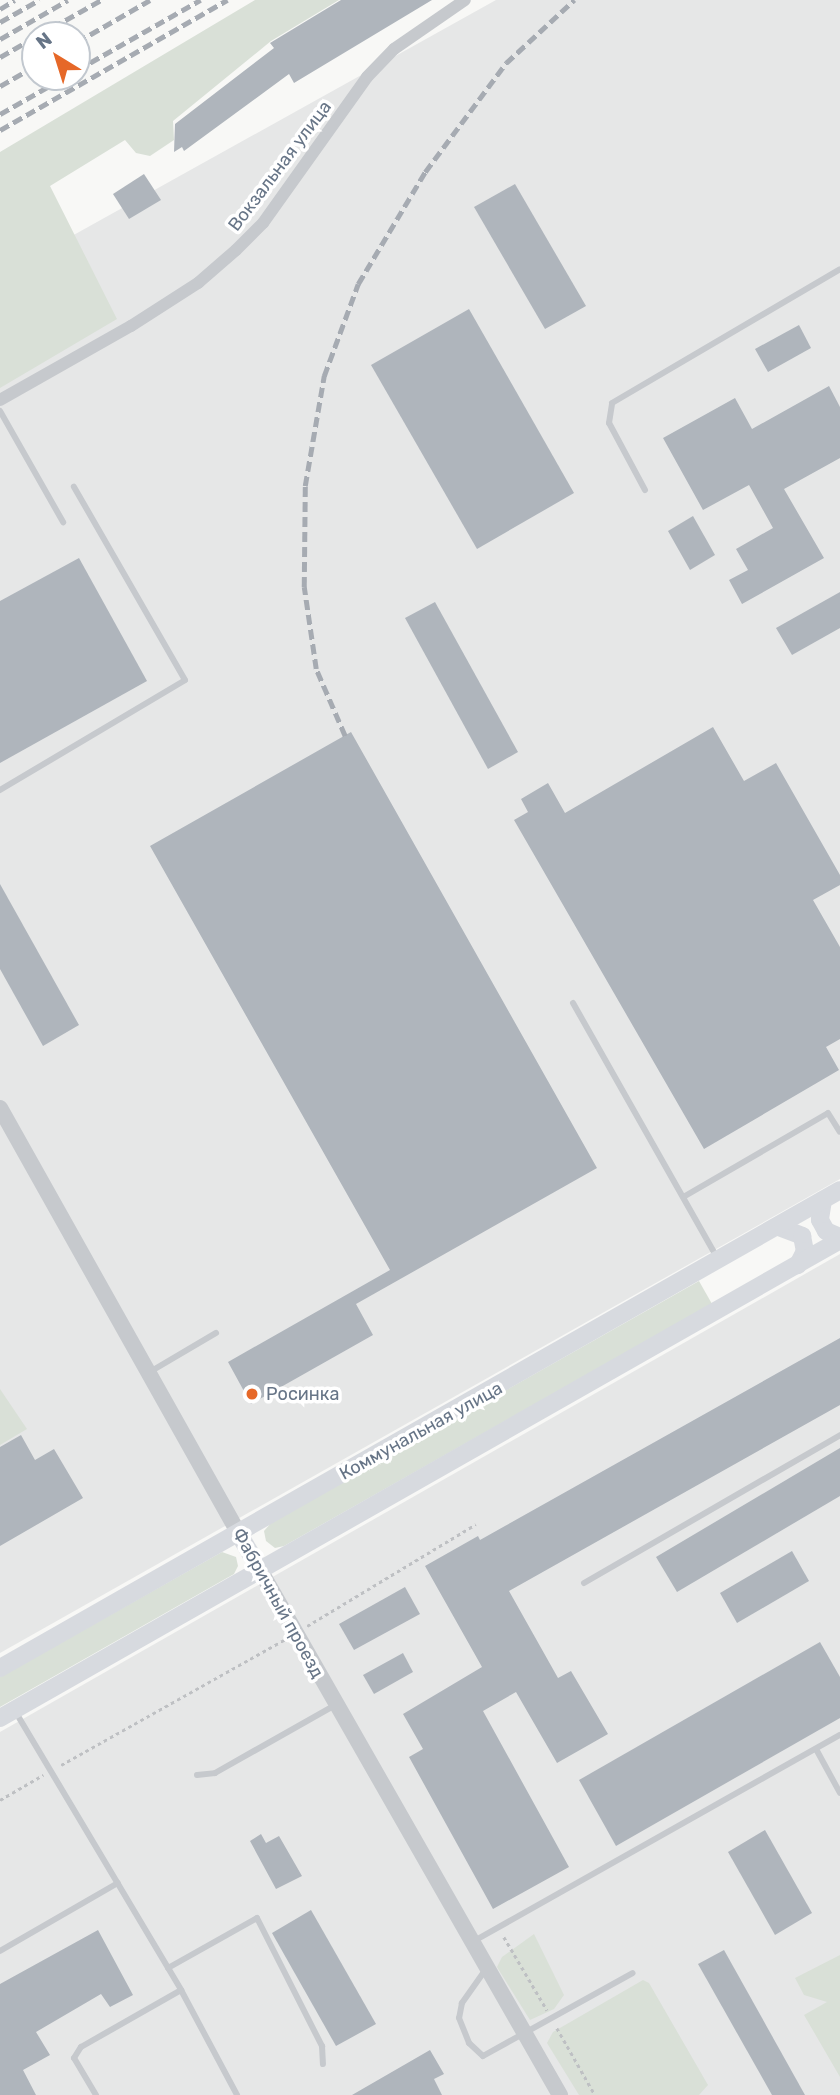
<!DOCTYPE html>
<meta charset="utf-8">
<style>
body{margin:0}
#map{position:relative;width:840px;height:2095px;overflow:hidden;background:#f8f8f6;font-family:Rubik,sans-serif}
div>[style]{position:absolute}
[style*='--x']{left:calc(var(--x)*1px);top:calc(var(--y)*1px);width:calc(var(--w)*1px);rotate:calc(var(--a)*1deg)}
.built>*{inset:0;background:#e6e7e7}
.green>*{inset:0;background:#d9e0d7}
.building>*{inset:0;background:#afb5bc}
.path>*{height:2.5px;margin-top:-1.25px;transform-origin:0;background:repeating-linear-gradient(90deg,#bec0c3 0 3.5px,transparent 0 7px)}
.service>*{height:6px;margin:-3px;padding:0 3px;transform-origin:3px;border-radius:3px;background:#c6c9cd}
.minor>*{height:12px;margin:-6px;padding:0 6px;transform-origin:6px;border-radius:6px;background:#c6c9cd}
.tertiary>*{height:16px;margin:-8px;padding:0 8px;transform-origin:8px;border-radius:8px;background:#c6c9cd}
.secondary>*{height:18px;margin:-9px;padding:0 9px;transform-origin:9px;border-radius:9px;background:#d7dadf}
.rail>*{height:4.5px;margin-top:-2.25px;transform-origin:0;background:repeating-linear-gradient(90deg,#a6abb2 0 10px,transparent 0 15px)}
.dots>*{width:19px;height:19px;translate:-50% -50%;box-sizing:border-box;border:4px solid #fff;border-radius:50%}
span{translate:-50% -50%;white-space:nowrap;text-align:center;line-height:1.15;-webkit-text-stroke:7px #fff;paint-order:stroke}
.street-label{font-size:18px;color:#677587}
.poi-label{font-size:18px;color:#677587}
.left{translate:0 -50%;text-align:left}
.north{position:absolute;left:21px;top:21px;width:70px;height:70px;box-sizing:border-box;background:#fff;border:2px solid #c2c8cf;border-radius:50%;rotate:322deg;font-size:19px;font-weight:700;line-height:28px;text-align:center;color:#677587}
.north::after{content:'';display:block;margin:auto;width:24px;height:32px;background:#e66828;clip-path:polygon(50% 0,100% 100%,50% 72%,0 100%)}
</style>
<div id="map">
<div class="built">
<i style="clip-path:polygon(496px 0,840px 0,840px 1179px,0 1653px,0 276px)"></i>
<i style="clip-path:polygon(840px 1254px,840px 2095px,0 2095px,0 1732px)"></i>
</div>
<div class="green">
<i style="clip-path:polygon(255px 0,339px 0,271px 41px,173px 121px,174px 140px,150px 156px,136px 153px,125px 140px,50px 186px,117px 319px,0 388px,0 152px)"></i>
<i style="clip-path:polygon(699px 1281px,712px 1304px,284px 1546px,275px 1548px,266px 1541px,264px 1531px,271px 1523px)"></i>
<i style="clip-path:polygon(0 1389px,27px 1429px,0 1445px)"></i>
<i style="clip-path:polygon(222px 1552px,236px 1557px,238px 1566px,234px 1574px,0 1707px,0 1677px)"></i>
<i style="clip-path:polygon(534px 1934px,564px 1995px,554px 2009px,530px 2020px,497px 1967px,502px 1957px)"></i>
<i style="clip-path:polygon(840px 1955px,840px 2077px,804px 2015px,827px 2002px,804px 1995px,795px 1978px)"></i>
<i style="clip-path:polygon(643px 1980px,649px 1983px,708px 2085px,699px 2095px,579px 2095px,547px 2043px,553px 2032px)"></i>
</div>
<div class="building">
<i style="clip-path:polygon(341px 0,432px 0,294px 83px,289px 74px,184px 151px,182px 147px,174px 152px,175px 124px,274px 48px,270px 43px)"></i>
<i style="clip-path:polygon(144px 174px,161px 200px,129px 219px,113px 194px)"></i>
<i style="clip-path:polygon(515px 184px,586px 306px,545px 329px,474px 207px)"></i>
<i style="clip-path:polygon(469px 309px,574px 493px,477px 549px,371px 365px)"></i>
<i style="clip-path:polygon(799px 325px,811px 348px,768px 372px,755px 349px)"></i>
<i style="clip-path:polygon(829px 386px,840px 407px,840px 458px,784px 489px,824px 558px,742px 604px,729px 580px,748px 570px,736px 549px,773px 528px,749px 485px,703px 510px,663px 438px,735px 398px,752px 429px)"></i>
<i style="clip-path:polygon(693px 516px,715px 555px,690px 570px,668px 531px)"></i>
<i style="clip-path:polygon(79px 558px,147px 681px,0 763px,0 601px)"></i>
<i style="clip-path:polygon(840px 592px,840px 628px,792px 655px,776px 628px)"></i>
<i style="clip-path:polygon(435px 602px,518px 752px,488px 769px,405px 618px)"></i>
<i style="clip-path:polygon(713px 727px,744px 781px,776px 763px,840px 875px,840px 885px,813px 900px,840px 947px,840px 1039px,826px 1047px,839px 1070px,704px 1149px,514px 820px,528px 812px,521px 799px,548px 783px,565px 813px)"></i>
<i style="clip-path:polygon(351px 732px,597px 1168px,356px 1304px,373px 1335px,251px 1404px,228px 1362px,390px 1270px,150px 846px)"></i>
<i style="clip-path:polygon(0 884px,79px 1025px,43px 1046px,0 969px)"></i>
<i style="clip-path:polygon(840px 1338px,840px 1405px,509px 1591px,558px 1678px,571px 1671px,608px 1734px,557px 1763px,516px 1692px,483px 1711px,569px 1867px,493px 1909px,409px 1757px,423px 1749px,403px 1714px,482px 1667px,425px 1566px,478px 1536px,480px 1540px)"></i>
<i style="clip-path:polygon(21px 1435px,35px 1460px,54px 1449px,83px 1498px,0 1546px,0 1447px)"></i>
<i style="clip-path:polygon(840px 1448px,840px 1496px,677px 1592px,656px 1557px)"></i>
<i style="clip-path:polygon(792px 1551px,809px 1581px,737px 1623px,720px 1593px)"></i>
<i style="clip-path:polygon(405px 1587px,420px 1614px,354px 1650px,339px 1624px)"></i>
<i style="clip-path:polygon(820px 1642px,840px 1677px,840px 1718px,616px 1846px,579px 1780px)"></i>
<i style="clip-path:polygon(403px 1653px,413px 1672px,374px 1694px,363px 1675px)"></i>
<i style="clip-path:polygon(765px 1830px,812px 1913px,775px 1935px,728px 1852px)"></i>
<i style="clip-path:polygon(261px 1834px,266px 1843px,279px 1836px,302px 1876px,276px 1889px,250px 1841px)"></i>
<i style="clip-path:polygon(311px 1910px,376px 2024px,336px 2046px,272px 1933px)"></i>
<i style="clip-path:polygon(98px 1930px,133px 1995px,110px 2007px,101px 1994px,36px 2032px,50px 2055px,23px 2070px,36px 2095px,0 2095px,0 1984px)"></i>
<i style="clip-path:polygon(724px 1950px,805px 2095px,772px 2095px,698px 1964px)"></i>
<i style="clip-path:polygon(430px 2050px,444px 2074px,434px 2079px,442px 2095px,352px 2095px)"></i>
</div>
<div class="path">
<i style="--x:307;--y:1626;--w:197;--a:-31.1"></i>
<i style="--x:61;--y:1765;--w:256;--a:-29.3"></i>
<i style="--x:0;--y:1800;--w:50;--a:-30.2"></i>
<i style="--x:504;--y:1937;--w:85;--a:59.5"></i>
<i style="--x:557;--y:2028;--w:77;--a:60.4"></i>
</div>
<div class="service">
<i style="--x:0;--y:411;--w:128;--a:60.4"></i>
<i style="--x:645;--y:490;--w:76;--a:-118.2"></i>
<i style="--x:609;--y:423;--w:20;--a:-81"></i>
<i style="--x:612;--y:403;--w:264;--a:-30.4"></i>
<i style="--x:0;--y:790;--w:215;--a:-30.7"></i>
<i style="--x:185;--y:680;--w:223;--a:-119.9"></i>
<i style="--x:573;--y:1003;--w:291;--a:60.5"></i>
<i style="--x:685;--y:1196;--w:165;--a:-30.1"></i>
<i style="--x:828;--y:1113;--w:22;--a:58"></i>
<i style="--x:148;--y:1373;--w:79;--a:-30.5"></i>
<i style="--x:584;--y:1583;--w:296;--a:-30"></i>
<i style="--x:15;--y:1711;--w:325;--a:59.2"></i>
<i style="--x:181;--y:1990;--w:119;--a:61.9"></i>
<i style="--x:816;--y:1749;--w:50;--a:61.4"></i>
<i style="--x:197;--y:1775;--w:18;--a:-6"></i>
<i style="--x:215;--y:1773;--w:138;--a:-29.5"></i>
<i style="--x:474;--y:1941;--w:420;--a:-29.4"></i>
<i style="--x:0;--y:1951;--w:136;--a:-30"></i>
<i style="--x:168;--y:1968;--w:102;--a:-29.3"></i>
<i style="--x:257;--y:1918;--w:144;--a:63.1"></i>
<i style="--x:322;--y:2046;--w:18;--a:87"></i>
<i style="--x:486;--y:1969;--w:42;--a:125.2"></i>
<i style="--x:462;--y:2003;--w:15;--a:101"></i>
<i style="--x:459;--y:2018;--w:27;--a:68"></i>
<i style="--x:469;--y:2043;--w:19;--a:43"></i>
<i style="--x:483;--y:2056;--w:171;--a:-29"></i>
<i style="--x:96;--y:2095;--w:43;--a:-120.7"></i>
<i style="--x:74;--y:2058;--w:13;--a:-58"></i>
<i style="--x:81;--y:2047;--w:115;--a:-29.7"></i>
</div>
<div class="minor">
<i style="--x:0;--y:400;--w:150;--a:-29.5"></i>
<i style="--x:131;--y:326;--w:80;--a:-32.7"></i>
<i style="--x:198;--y:283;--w:50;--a:-41"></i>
<i style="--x:236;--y:250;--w:38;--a:-45"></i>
<i style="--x:263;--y:223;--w:179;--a:-54.5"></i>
<i style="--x:367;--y:77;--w:39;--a:-46"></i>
<i style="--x:394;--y:49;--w:86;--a:-34.6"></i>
</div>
<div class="tertiary">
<i style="--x:0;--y:1108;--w:488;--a:60.7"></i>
<i style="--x:260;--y:1570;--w:605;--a:60.26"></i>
</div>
<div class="secondary">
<i style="--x:823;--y:1200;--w:20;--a:99"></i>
<i style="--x:820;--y:1220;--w:13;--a:61"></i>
<i style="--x:826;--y:1231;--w:15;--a:23"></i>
<i style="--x:779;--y:1227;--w:25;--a:21"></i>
<i style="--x:802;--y:1236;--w:15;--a:79"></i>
<i style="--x:805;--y:1251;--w:16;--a:117"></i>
<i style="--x:239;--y:1534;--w:42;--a:59.7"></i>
<i style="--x:0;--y:1668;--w:966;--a:-29.64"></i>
<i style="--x:0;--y:1718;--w:966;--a:-29.64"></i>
</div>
<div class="rail">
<i style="--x:0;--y:9;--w:17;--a:-31"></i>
<i style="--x:0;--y:22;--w:45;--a:-29.4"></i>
<i style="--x:39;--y:35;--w:71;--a:-29.4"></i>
<i style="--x:0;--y:39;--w:78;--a:-29.8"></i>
<i style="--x:77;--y:42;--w:84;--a:-29.9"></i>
<i style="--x:0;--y:57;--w:40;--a:-29.7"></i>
<i style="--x:77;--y:70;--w:142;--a:-29.6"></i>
<i style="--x:0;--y:86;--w:40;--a:-29.7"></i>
<i style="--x:0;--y:114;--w:75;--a:-29.6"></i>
<i style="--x:0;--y:130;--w:262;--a:-29.8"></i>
<i style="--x:345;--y:736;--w:73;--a:-113.4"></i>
<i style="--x:316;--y:669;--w:83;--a:-98.3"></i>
<i style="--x:304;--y:587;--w:101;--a:-89.4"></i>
<i style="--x:305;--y:486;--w:112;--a:-80.2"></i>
<i style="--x:324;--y:376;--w:98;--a:-69.7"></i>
<i style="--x:358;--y:284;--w:131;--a:-59.1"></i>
<i style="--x:425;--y:172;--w:136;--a:-53.4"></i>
<i style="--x:506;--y:63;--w:93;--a:-42.8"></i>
</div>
<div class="dots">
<i style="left:252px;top:1394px;background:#e66828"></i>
</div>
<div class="street-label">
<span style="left:280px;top:166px;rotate:-53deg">Вокзальная улица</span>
<span style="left:421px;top:1431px;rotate:-29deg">Коммунальная улица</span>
<span style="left:278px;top:1603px;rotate:61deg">Фабричный проезд</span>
</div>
<div class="poi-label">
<span class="left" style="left:266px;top:1394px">Росинка</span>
</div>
<div class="north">N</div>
</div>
